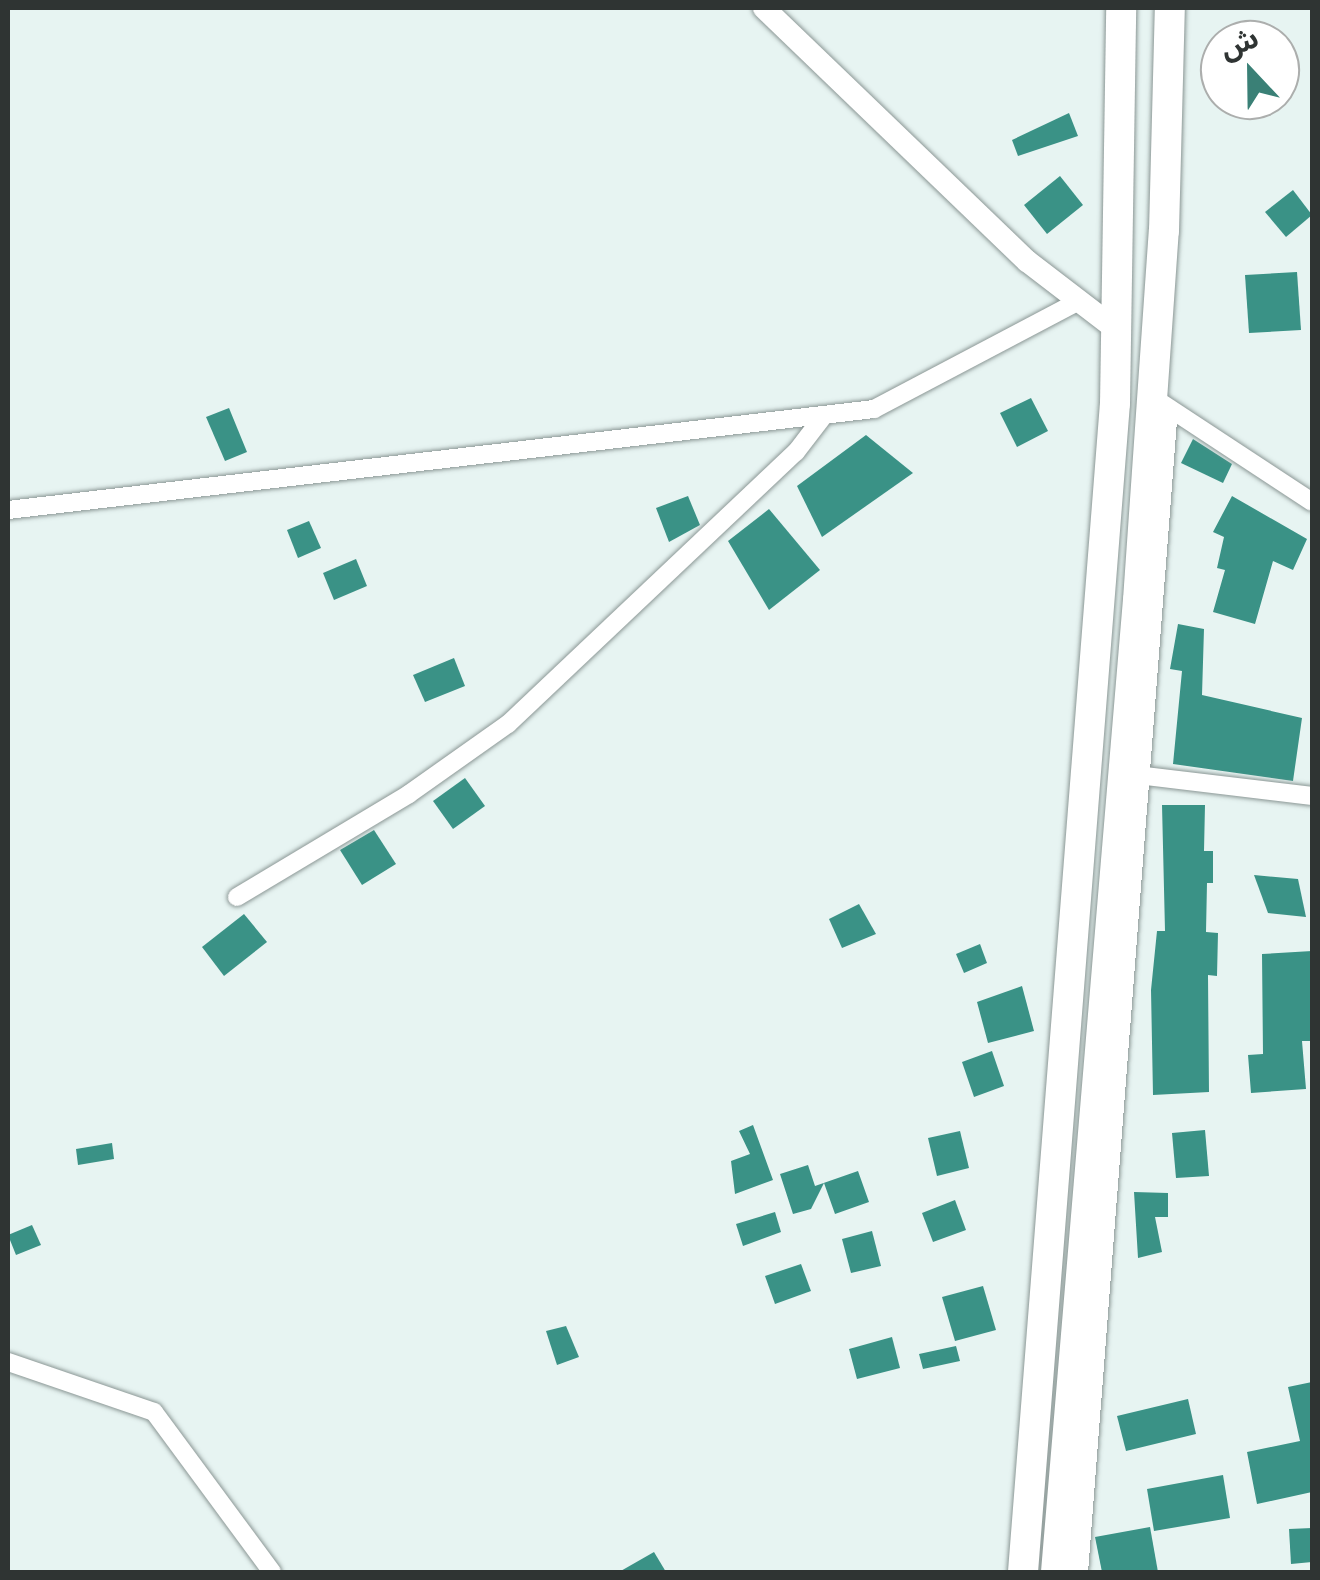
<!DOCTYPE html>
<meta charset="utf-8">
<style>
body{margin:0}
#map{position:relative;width:1320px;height:1580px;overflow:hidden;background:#e7f4f2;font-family:Roboto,"Noto Sans Arabic",sans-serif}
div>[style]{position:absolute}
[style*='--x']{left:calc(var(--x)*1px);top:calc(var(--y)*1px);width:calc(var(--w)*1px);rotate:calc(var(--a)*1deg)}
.building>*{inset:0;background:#3a9286}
.roads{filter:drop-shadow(0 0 2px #8b9795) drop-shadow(0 0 2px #8b9795)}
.minor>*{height:18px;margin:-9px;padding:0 9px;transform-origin:9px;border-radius:9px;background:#fff}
.tertiary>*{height:22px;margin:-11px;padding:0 11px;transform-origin:11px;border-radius:11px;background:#fff}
.primary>*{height:30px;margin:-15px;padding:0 15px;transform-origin:15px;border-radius:15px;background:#fff}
span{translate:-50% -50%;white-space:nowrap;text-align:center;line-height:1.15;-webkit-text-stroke:10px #fff;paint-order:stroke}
.frame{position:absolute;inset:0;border:10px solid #2f3433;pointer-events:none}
.north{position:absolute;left:1200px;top:20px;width:100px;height:100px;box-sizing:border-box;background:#fff;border:2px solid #acaead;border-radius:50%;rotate:338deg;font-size:28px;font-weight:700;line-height:40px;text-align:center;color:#2f3433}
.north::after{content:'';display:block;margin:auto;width:35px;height:45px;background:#3a8076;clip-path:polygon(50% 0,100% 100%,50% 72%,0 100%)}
</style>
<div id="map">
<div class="building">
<i style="clip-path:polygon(1069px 113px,1078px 136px,1018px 156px,1012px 140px)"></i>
<i style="clip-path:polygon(1060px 176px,1083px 205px,1047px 234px,1024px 205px)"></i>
<i style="clip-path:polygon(1293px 190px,1312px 215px,1286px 237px,1265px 212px)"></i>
<i style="clip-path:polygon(1297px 272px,1301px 330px,1249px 333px,1245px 275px)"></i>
<i style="clip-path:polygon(1031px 398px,1048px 431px,1017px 447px,1000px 413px)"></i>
<i style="clip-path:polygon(229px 408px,247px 452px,225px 461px,206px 417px)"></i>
<i style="clip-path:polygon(866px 435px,913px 473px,822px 537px,797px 486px)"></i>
<i style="clip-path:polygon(1193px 439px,1232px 464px,1223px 483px,1181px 463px)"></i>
<i style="clip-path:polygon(688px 496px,700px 525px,669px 542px,656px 508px)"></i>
<i style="clip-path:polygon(1232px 496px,1307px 539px,1293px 570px,1273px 561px,1255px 624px,1213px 612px,1225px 570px,1217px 568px,1224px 537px,1213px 532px)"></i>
<i style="clip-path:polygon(769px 509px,820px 570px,769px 610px,728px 541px)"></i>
<i style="clip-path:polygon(309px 521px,321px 548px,298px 558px,287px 530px)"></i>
<i style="clip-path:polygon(356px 559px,367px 586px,334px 600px,323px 573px)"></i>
<i style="clip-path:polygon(1178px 624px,1204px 629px,1202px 695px,1302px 718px,1293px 781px,1173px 764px,1182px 671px,1170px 669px)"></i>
<i style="clip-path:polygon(454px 658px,465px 686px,425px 702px,413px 675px)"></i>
<i style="clip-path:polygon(465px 778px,485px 806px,453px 829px,433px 801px)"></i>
<i style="clip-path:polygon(1162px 805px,1205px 805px,1204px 851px,1213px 851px,1213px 883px,1207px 883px,1206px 932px,1218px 933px,1217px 976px,1208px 975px,1209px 1092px,1153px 1095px,1151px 990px,1157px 931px,1165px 931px)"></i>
<i style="clip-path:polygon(374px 830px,396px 864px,362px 885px,340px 850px)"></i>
<i style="clip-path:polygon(1254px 875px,1298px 879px,1306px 917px,1268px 913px)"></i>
<i style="clip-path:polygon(859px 904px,876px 934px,842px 948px,829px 919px)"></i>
<i style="clip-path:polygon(244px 914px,267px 942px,224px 976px,202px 947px)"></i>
<i style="clip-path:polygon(980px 944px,987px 963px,964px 973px,956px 954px)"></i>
<i style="clip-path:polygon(1312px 951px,1312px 1041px,1302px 1041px,1306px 1089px,1251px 1093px,1248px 1055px,1263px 1054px,1262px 954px)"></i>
<i style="clip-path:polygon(1022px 986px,1034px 1031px,988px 1043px,977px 1002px)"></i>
<i style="clip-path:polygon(992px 1051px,1004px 1086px,974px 1097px,962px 1062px)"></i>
<i style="clip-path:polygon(753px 1125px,773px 1180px,735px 1194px,731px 1161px,750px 1154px,739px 1131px)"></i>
<i style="clip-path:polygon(1205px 1130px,1209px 1176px,1176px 1178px,1172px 1133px)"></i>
<i style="clip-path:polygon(960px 1131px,969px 1168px,937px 1176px,928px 1138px)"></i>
<i style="clip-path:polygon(112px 1143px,114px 1159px,78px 1165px,76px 1149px)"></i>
<i style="clip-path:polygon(808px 1165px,815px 1186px,858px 1171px,869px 1202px,835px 1214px,824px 1183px,811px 1209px,793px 1214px,780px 1174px)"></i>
<i style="clip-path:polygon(1134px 1192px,1168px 1193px,1168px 1217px,1155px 1217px,1162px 1252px,1138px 1258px)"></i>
<i style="clip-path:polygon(955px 1200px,966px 1230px,933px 1242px,922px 1213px)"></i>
<i style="clip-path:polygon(775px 1212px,781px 1232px,743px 1246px,736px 1224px)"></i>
<i style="clip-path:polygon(32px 1225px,41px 1245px,16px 1255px,8px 1235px)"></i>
<i style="clip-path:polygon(872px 1231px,881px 1266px,851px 1273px,842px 1239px)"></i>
<i style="clip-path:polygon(801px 1264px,811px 1291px,775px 1304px,765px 1276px)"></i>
<i style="clip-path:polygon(983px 1286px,996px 1330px,955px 1341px,942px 1297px)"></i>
<i style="clip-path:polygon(566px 1326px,579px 1357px,557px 1365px,546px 1331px)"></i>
<i style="clip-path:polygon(892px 1337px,900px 1368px,857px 1379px,849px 1349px)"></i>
<i style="clip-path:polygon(956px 1346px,960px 1361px,923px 1369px,919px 1354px)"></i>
<i style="clip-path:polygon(1312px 1382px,1312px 1492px,1257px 1504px,1247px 1452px,1300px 1441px,1288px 1387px)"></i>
<i style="clip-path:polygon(1188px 1399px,1196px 1434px,1126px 1451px,1117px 1416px)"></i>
<i style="clip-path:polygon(1223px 1475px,1230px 1518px,1154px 1531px,1147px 1489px)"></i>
<i style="clip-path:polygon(1150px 1527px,1158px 1572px,1102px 1572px,1095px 1537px)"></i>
<i style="clip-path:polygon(1312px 1528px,1312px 1562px,1291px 1564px,1289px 1529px)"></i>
<i style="clip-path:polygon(654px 1552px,666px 1572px,619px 1572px)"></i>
</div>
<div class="roads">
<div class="minor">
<i style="--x:1163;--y:404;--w:178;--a:33.3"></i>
<i style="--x:8;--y:510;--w:872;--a:-6.65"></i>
<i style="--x:874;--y:409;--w:227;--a:-27.8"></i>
<i style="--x:1145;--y:776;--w:168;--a:6.8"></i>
<i style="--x:237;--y:897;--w:200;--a:-30.9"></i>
<i style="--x:409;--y:794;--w:121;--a:-35.3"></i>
<i style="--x:508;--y:724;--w:396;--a:-43.4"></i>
<i style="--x:796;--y:452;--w:43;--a:-52.6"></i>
<i style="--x:8;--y:1362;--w:154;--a:18.9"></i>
<i style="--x:154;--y:1412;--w:199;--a:53.6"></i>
<i style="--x:1079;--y:1572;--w:1167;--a:-85.58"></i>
</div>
<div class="tertiary">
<i style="--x:764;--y:8;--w:365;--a:43.9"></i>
<i style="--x:1027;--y:261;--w:113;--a:37.5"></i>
</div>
<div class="primary">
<i style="--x:1023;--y:1572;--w:1172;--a:-85.5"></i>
<i style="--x:1115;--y:404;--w:396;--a:-89.1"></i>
<i style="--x:1056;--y:1572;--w:975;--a:-85.18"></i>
<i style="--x:1138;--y:600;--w:370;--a:-86"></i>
<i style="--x:1164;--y:231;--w:223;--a:-88.5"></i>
</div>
</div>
<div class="frame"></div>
<div class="north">ش</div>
</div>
